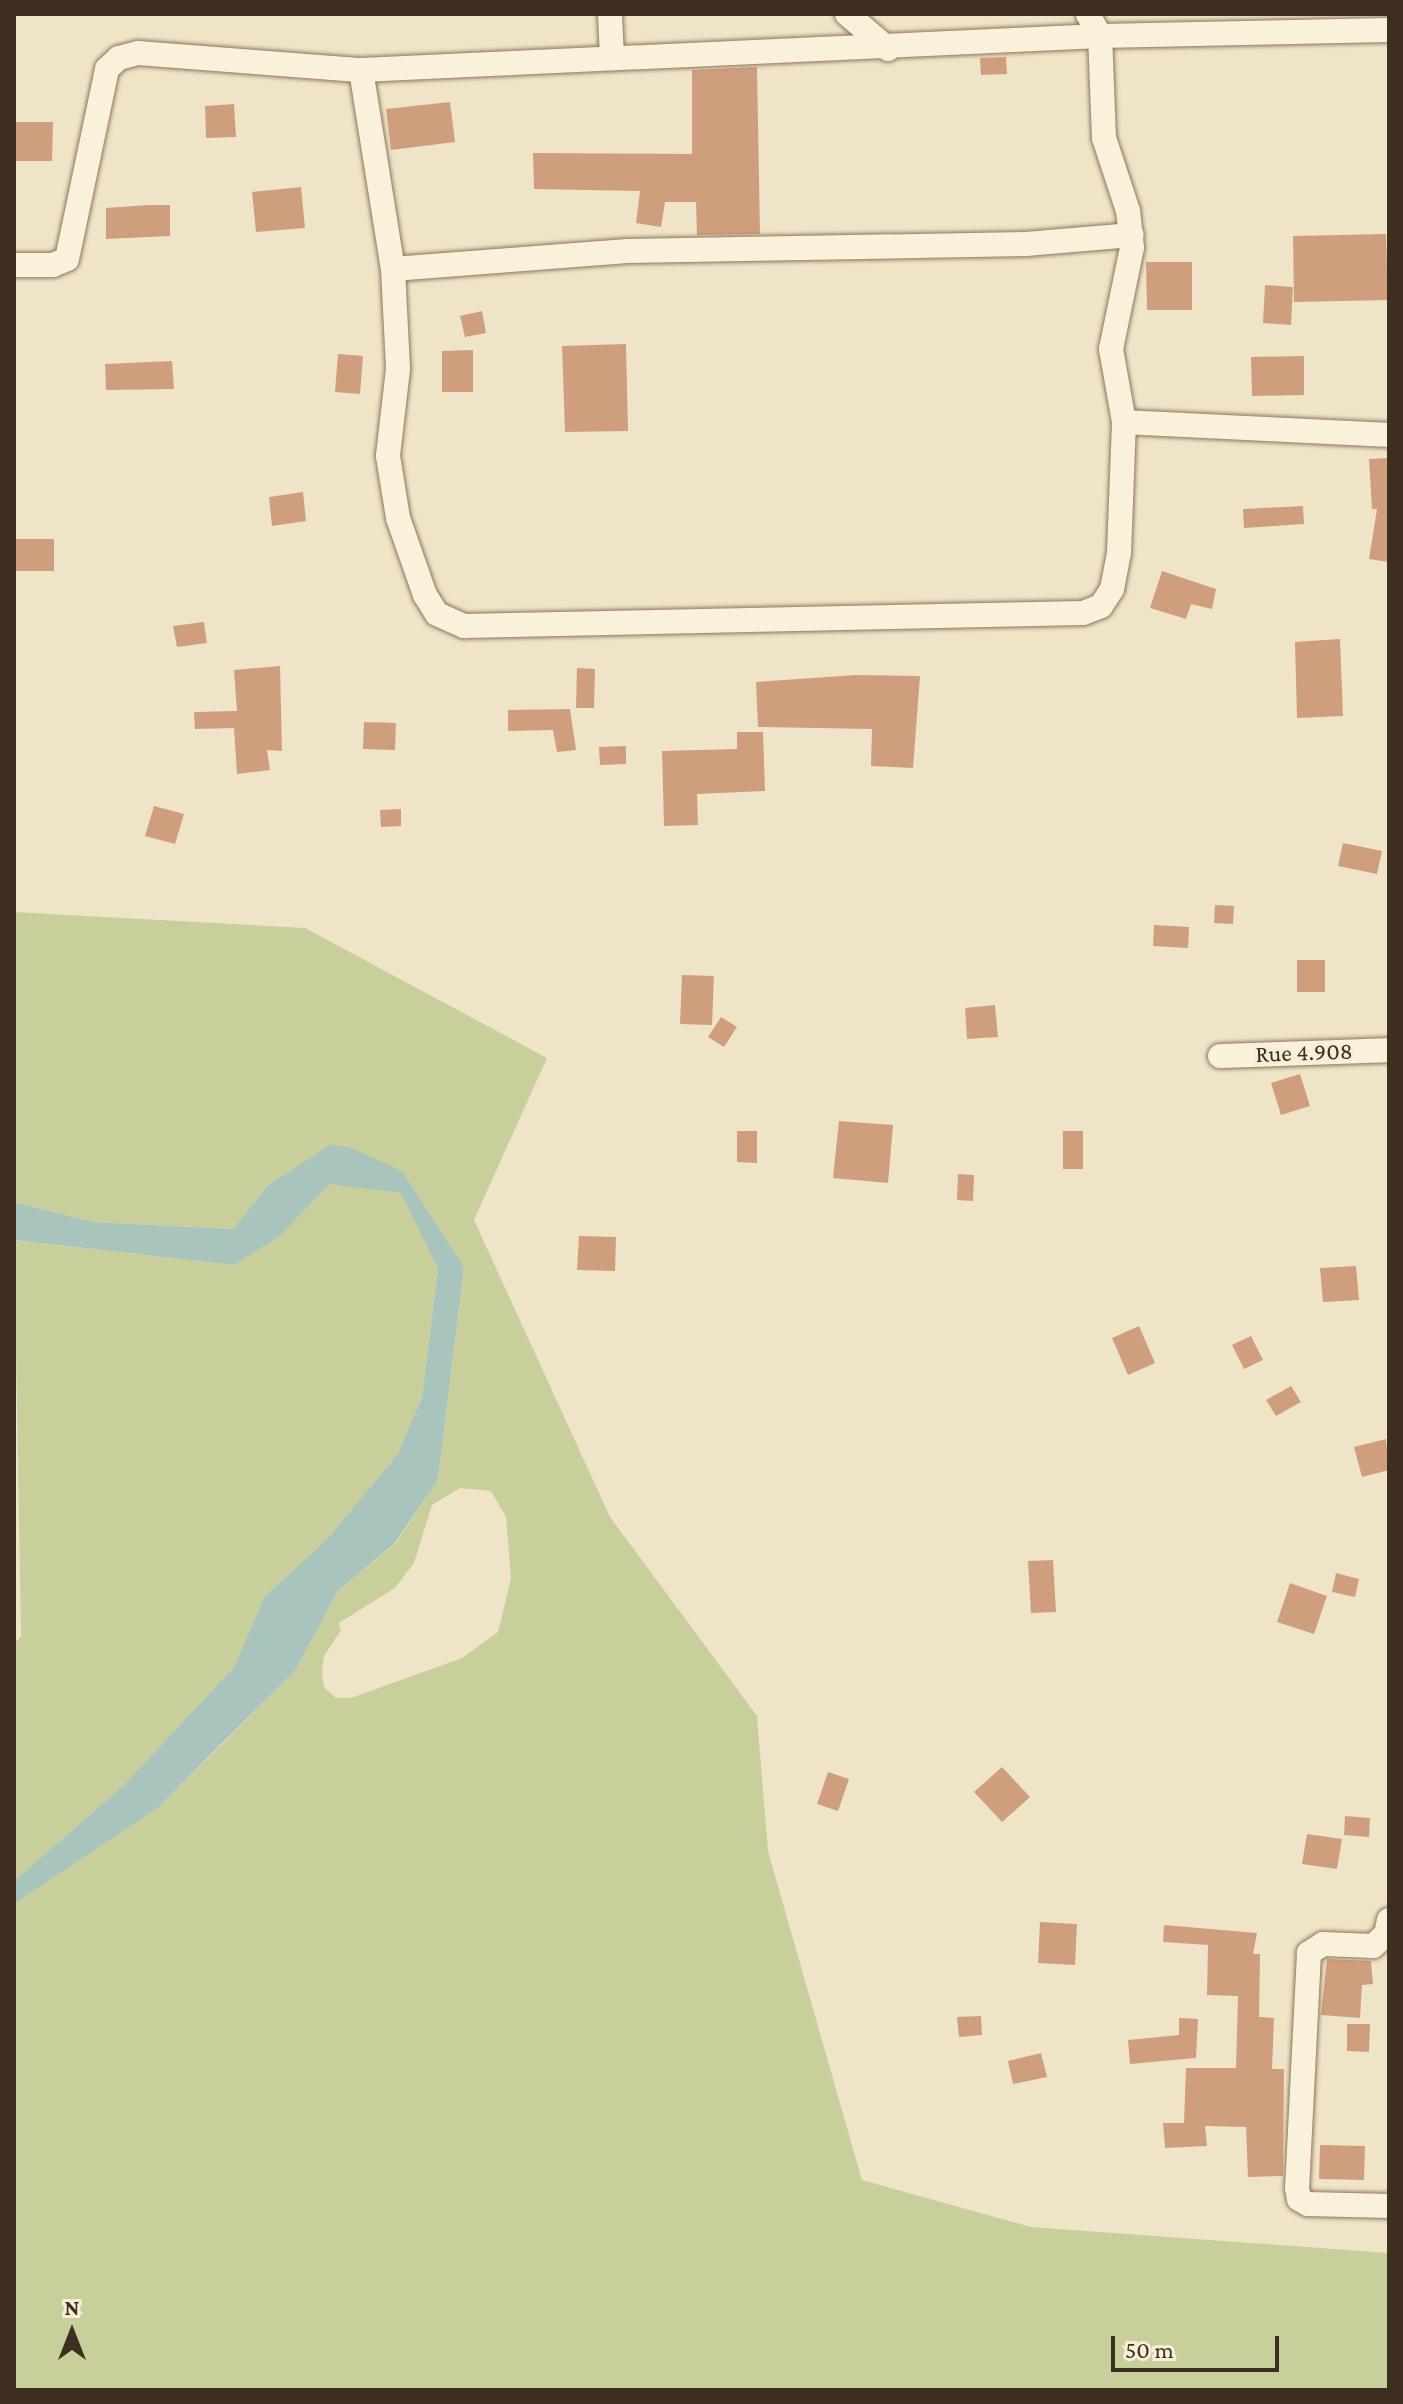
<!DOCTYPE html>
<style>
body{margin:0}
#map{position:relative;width:1403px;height:2404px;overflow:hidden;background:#f0e4c8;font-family:"Crimson Pro",serif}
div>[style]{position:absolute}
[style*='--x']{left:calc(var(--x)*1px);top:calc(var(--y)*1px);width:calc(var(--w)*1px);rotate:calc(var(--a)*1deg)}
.green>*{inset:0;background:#c9cf9b}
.water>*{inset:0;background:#a9c4bc}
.building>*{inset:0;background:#cf9f7d}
.roads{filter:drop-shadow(0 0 2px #8d765c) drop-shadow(0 0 2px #8d765c)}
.minor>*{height:24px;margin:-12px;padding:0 12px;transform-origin:12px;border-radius:12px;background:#faf1dc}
span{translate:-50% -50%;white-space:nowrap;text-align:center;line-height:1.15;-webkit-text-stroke:6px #f7eed8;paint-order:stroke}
.street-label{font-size:24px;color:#3d2e20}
.frame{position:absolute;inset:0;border:16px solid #3d2e20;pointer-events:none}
.north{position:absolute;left:32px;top:2292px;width:80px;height:80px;-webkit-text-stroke:6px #f7eed8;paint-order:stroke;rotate:0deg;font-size:22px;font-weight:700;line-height:32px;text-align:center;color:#3d2e20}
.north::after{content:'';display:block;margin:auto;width:28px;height:36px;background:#3d2e20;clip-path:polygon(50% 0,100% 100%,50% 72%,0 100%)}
.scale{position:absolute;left:1111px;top:2336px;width:168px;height:36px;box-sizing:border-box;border:4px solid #3d2e20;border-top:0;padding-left:10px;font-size:24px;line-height:28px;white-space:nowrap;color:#3d2e20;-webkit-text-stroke:6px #f7eed8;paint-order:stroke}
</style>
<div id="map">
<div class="green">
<i style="clip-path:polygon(evenodd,14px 912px,305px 928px,547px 1058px,474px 1220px,610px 1517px,757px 1716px,768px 1851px,862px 2180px,1031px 2227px,1389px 2253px,1389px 2390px,14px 2390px,14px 1904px,158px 1808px,295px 1671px,338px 1591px,396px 1543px,438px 1480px,464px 1267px,403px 1172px,331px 1144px,267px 1186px,233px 1229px,93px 1222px,14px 1202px,14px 912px,460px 1488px,491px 1491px,506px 1517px,511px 1579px,498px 1632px,462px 1658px,351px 1698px,336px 1698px,324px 1687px,322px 1671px,324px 1656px,341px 1630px,339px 1623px,395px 1588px,414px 1563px,432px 1505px,460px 1488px)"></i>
<i style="clip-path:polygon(329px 1183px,402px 1193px,438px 1269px,422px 1397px,397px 1455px,326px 1540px,264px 1597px,236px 1665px,123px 1786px,14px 1881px,14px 1643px,21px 1637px,14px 1240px,234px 1265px,280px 1236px)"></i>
</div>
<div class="water">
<i style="clip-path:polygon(331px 1144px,352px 1148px,403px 1172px,464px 1267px,438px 1480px,395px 1543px,338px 1591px,295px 1671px,221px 1744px,158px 1808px,14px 1904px,14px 1881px,123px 1786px,235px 1666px,264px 1597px,326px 1540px,397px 1455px,422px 1397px,438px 1269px,401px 1193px,329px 1184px,280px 1236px,234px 1265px,14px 1240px,14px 1202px,93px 1222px,233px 1229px,267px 1186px)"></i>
</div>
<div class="building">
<i style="clip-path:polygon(1006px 57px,1007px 74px,981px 75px,980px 58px)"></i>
<i style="clip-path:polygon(757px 67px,760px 234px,697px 235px,696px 202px,665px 202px,661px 227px,636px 223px,640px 191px,534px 189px,533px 153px,692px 154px,692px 70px)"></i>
<i style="clip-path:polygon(450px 102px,455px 142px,391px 150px,386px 109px)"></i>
<i style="clip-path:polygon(234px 104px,236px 137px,206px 138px,205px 106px)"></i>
<i style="clip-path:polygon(14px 122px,53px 122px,52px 161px,14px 161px)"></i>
<i style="clip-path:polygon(301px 187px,305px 228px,256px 232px,252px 192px)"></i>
<i style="clip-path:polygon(149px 205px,170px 205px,170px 236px,106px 239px,106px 208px)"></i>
<i style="clip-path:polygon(1386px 234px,1388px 300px,1294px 302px,1293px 236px)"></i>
<i style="clip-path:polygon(1146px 262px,1192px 262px,1192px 310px,1147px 310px)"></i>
<i style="clip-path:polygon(1265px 285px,1293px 287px,1291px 325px,1263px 323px)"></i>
<i style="clip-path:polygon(482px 311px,486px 333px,465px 337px,460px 316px)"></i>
<i style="clip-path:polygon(626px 344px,628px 431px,565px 432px,562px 346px)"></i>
<i style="clip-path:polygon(473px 350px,473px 392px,442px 392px,442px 351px)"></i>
<i style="clip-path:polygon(338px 354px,363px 356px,360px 394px,335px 392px)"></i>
<i style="clip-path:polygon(1304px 356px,1304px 395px,1252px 396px,1251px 357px)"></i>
<i style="clip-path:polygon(172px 361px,174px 389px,106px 390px,105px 364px)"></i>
<i style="clip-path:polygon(1389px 458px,1389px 562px,1369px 559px,1377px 509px,1372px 509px,1369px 459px)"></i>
<i style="clip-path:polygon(303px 492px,306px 521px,272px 526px,269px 497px)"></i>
<i style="clip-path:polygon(1303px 506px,1304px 524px,1244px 528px,1243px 509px)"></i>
<i style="clip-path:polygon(14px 539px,54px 539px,54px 571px,14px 571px)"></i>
<i style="clip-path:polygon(1162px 571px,1216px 589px,1212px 609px,1191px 604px,1186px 619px,1150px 608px)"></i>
<i style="clip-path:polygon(204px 622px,207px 643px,177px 647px,173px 626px)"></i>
<i style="clip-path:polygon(1340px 639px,1343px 716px,1297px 718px,1295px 642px)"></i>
<i style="clip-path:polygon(280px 666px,282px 751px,267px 750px,270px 770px,237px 774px,234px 728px,195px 729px,194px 712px,237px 711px,234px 670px)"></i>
<i style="clip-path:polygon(577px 668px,595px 669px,594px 708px,576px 708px)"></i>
<i style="clip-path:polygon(856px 675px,920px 676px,913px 768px,871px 766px,872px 729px,758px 727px,756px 682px)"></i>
<i style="clip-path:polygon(570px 709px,576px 750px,557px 752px,553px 730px,508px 731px,508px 710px)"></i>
<i style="clip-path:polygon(364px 722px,396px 723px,395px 750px,363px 749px)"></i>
<i style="clip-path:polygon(737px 732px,763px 732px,765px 791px,697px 794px,698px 825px,664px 826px,662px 751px,737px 749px)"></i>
<i style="clip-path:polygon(626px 746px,626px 764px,600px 765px,599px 747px)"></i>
<i style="clip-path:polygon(154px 806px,184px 814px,175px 844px,145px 836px)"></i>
<i style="clip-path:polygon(401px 809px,401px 826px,381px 827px,380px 810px)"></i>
<i style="clip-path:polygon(1343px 843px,1382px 851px,1377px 874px,1338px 866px)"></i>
<i style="clip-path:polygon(1215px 905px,1234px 906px,1233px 924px,1214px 923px)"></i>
<i style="clip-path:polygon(1154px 925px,1189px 927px,1188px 948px,1153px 946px)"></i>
<i style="clip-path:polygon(1297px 960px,1325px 960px,1325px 992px,1297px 992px)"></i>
<i style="clip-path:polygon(682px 975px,714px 976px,712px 1025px,680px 1024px)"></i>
<i style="clip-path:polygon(995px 1005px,998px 1037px,967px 1039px,965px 1008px)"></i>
<i style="clip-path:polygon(721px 1017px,737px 1027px,724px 1047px,708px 1037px)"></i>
<i style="clip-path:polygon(1300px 1074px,1310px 1106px,1281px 1115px,1271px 1083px)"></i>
<i style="clip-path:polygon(839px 1121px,893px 1125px,888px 1183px,833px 1178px)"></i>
<i style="clip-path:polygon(737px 1131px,757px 1131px,757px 1163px,737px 1162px)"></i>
<i style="clip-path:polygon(1063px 1131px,1083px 1131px,1083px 1169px,1063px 1169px)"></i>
<i style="clip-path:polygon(958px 1174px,974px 1175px,973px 1201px,957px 1200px)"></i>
<i style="clip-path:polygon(579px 1236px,616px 1237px,615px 1271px,577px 1270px)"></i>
<i style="clip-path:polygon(1356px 1266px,1359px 1300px,1323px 1302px,1320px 1268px)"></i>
<i style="clip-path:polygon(1139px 1326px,1155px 1363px,1128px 1375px,1112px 1338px)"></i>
<i style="clip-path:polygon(1251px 1336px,1263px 1360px,1244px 1369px,1232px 1345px)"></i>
<i style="clip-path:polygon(1291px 1386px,1301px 1402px,1276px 1416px,1266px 1400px)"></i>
<i style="clip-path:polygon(1386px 1439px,1389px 1470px,1362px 1477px,1354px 1447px)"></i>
<i style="clip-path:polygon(1053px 1560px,1056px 1612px,1031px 1613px,1028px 1561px)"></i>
<i style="clip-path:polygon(1336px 1573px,1359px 1579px,1355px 1597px,1332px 1592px)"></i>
<i style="clip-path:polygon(1290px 1583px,1327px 1596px,1314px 1634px,1277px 1622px)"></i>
<i style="clip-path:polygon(1002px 1767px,1030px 1797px,1002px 1822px,974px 1792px)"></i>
<i style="clip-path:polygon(828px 1772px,849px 1779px,838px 1811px,817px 1804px)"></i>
<i style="clip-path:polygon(1345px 1816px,1370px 1818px,1369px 1837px,1344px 1835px)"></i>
<i style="clip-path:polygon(1307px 1834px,1342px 1839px,1337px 1869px,1302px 1864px)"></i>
<i style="clip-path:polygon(1040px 1922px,1077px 1924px,1075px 1965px,1038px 1963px)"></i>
<i style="clip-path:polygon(1164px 1925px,1257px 1933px,1253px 1954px,1260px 1954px,1259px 2017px,1274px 2018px,1272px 2069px,1284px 2069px,1283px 2176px,1248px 2177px,1246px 2127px,1205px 2126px,1207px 2146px,1165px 2148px,1163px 2123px,1184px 2123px,1186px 2068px,1236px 2068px,1238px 1996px,1207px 1995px,1208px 1945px,1163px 1942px)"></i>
<i style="clip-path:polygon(1327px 1959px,1371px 1961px,1373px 1984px,1362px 1985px,1360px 2018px,1321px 2015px)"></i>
<i style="clip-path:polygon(981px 2016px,982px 2035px,959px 2037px,957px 2017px)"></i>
<i style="clip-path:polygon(1179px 2018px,1198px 2019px,1196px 2058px,1130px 2064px,1128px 2040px,1179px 2035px)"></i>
<i style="clip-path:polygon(1347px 2024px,1370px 2024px,1369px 2052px,1347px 2051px)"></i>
<i style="clip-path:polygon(1041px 2053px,1047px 2077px,1013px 2084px,1008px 2061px)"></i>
<i style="clip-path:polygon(1320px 2145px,1365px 2146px,1364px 2180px,1319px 2179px)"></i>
</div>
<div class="roads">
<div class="minor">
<i style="--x:610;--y:14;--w:44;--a:87.4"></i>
<i style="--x:847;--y:14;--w:54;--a:40.5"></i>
<i style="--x:361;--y:70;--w:202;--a:80.9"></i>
<i style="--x:393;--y:269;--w:100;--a:87.1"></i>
<i style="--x:398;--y:369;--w:88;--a:96.6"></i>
<i style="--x:388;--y:456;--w:63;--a:80.8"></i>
<i style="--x:398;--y:518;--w:82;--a:70.7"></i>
<i style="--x:425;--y:595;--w:22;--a:58"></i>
<i style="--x:437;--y:614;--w:30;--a:24"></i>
<i style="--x:464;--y:626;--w:619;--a:-1.2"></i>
<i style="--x:1083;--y:613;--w:19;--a:-21"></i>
<i style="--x:1101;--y:606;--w:20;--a:-57"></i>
<i style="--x:1112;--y:589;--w:37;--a:-79"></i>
<i style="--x:1119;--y:553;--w:131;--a:-87.8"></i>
<i style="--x:1124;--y:422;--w:74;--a:-100.1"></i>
<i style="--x:1111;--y:349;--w:103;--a:-78.3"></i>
<i style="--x:1132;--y:248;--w:37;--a:-96"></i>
<i style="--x:1128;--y:211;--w:77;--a:-108.2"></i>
<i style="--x:1104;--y:138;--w:102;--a:-92.2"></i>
<i style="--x:1100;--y:36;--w:25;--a:-119"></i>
<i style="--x:14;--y:265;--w:39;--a:0"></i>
<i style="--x:53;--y:265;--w:15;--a:-23"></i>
<i style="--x:67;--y:259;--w:194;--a:-78.1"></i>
<i style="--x:107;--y:69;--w:16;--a:-43"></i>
<i style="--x:119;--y:58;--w:20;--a:-15"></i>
<i style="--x:138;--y:53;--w:224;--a:4.4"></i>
<i style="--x:361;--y:70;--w:740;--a:-2.63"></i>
<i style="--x:1100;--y:36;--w:289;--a:-1.2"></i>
<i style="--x:393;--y:269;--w:235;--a:-4.4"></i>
<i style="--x:627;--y:251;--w:399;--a:-1"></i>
<i style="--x:1026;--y:244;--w:106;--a:-4.9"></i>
<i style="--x:1124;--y:422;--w:265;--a:2.8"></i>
<i style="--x:1220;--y:1056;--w:169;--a:-2"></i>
<i style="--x:1389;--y:1920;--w:14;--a:102"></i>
<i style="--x:1386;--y:1934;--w:18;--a:137"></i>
<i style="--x:1373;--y:1946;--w:50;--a:-177.7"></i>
<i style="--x:1323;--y:1944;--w:17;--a:147"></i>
<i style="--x:1309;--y:1953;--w:235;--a:92.9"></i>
<i style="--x:1297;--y:2188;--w:11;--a:80"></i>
<i style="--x:1299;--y:2199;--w:10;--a:29"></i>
<i style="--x:1308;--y:2204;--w:81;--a:1.4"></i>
</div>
</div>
<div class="street-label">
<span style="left:1304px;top:1052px;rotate:-2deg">Rue 4.908</span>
</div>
<div class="frame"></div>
<div class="north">N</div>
<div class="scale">50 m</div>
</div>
